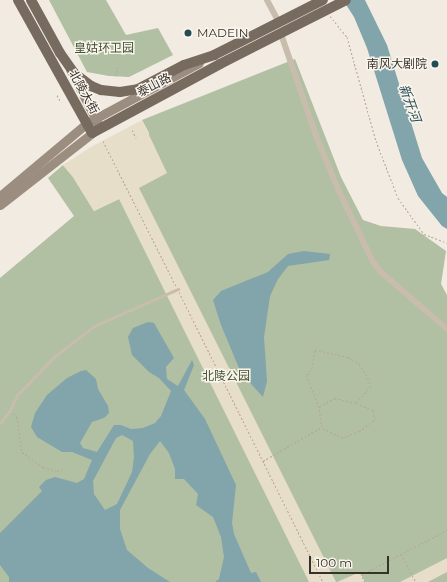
<!DOCTYPE html>
<meta charset="utf-8">
<style>
body{margin:0}
#map{position:relative;width:447px;height:582px;overflow:hidden;background:#f1ebe1;font-family:Montserrat,"Noto Sans SC",sans-serif}
div>[style]{position:absolute}
[style*='--x']{left:calc(var(--x)*1px);top:calc(var(--y)*1px);width:calc(var(--w)*1px);rotate:calc(var(--a)*1deg)}
.green>*{inset:0;background:#b1bfa2}
.plaza>*{inset:0;background:#e7dec9}
.water>*{inset:0;background:#82a4ab}
.path>*{height:1px;margin-top:-0.5px;transform-origin:0;background:repeating-linear-gradient(90deg,#b4a898 0 2px,transparent 0 4px)}
.service>*{height:3px;margin:-1.5px;padding:0 1.5px;transform-origin:1.5px;border-radius:1.5px;background:#c8bdad}
.minor>*{height:6px;margin:-3px;padding:0 3px;transform-origin:3px;border-radius:3px;background:#c8bdad}
.secondary>*{height:9px;margin:-4.5px;padding:0 4.5px;transform-origin:4.5px;border-radius:4.5px;background:#9b8d7f}
.primary>*{height:10px;margin:-5px;padding:0 5px;transform-origin:5px;border-radius:5px;background:#776a5e}
.dots>*{width:11px;height:11px;translate:-50% -50%;box-sizing:border-box;border:2px solid #f9f5ed;border-radius:50%}
span{translate:-50% -50%;white-space:nowrap;text-align:center;line-height:1.15;-webkit-text-stroke:3px #f9f5ed;paint-order:stroke}
.poi-label{font-size:12px;color:#37312b}
.left{translate:0 -50%;text-align:left}
.right{translate:-100% -50%;text-align:right}
.park-label{font-size:12px;color:#425331}
.street-label{font-size:12px;color:#37312b}
.water-label{font-size:13px;color:#254b55;font-style:italic}
.scale{position:absolute;left:309px;top:556px;width:80px;height:18px;box-sizing:border-box;border:2px solid #37312b;border-top:0;padding-left:5px;font-size:12px;line-height:14px;white-space:nowrap;color:#37312b;-webkit-text-stroke:3px #f9f5ed;paint-order:stroke}
</style>
<div id="map">
<div class="green">
<i style="clip-path:polygon(49px 0,106px 0,126px 35px,158px 28px,173px 55px,129px 77px,109px 76px,87px 72px)"></i>
<i style="clip-path:polygon(295px 59px,341px 177px,363px 220px,381px 226px,415px 229px,446px 251px,441px 284px,447px 295px,447px 582px,0 582px,0 278px,74px 216px,48px 178px,63px 165px,73px 177px,94px 211px,119px 199px,149px 133px,142px 120px)"></i>
</div>
<div class="plaza">
<i style="clip-path:polygon(142px 120px,167px 173px,139px 188px,336px 582px,309px 582px,119px 199px,94px 211px,73px 177px,63px 165px,91px 147px)"></i>
<i style="clip-path:polygon(447px 558px,447px 572px,428px 582px,400px 582px)"></i>
<i style="clip-path:polygon(360px 572px,365px 582px,337px 582px)"></i>
</div>
<div class="water">
<i style="clip-path:polygon(343px 0,365px 0,387px 45px,422px 158px,442px 193px,447px 197px,447px 229px,442px 226px,418px 196px,402px 160px,367px 48px,354px 17px)"></i>
<i style="clip-path:polygon(304px 251px,330px 254px,329px 260px,288px 266px,278px 279px,270px 296px,264px 337px,267px 381px,263px 397px,241px 373px,221px 325px,213px 300px,221px 291px,268px 272px,288px 254px)"></i>
<i style="clip-path:polygon(evenodd,148px 322px,154px 323px,174px 358px,166px 367px,167px 379px,178px 386px,192px 360px,194px 365px,184px 390px,205px 419px,236px 485px,232px 523px,234px 534px,251px 573px,256px 572px,261px 582px,215px 582px,219px 579px,224px 557px,221px 537px,213px 517px,196px 505px,198px 494px,184px 479px,175px 479px,175px 469px,169px 453px,160px 441px,150px 454px,120px 510px,120px 529px,127px 550px,148px 568px,170px 582px,9px 582px,9px 577px,0 565px,0 533px,42px 491px,39px 487px,46px 480px,55px 477px,77px 483px,84px 479px,92px 460px,72px 452px,62px 452px,37px 437px,31px 427px,35px 413px,47px 395px,67px 378px,81px 371px,86px 370px,96px 379px,98px 389px,108px 406px,109px 413px,104px 418px,92px 422px,80px 443px,83px 448px,97px 452px,114px 425px,121px 425px,131px 429px,143px 428px,155px 423px,161px 416px,171px 391px,159px 378px,149px 372px,132px 355px,128px 337px,133px 328px,148px 322px,122px 435px,133px 441px,134px 457px,132px 472px,117px 504px,105px 510px,94px 494px,93px 481px,116px 438px,122px 435px)"></i>
</div>
<div class="path">
<i style="--x:330;--y:16;--w:27;--a:51"></i>
<i style="--x:347;--y:37;--w:108;--a:74.4"></i>
<i style="--x:376;--y:141;--w:61;--a:68.9"></i>
<i style="--x:398;--y:198;--w:44;--a:54.2"></i>
<i style="--x:424;--y:234;--w:25;--a:21"></i>
<i style="--x:116;--y:76;--w:9;--a:-77"></i>
<i style="--x:57;--y:95;--w:8;--a:60"></i>
<i style="--x:132;--y:130;--w:9;--a:63"></i>
<i style="--x:103;--y:141;--w:162;--a:63.3"></i>
<i style="--x:179;--y:292;--w:324;--a:63.6"></i>
<i style="--x:13;--y:413;--w:6;--a:45"></i>
<i style="--x:17;--y:417;--w:35;--a:82"></i>
<i style="--x:22;--y:452;--w:26;--a:36"></i>
<i style="--x:43;--y:467;--w:15;--a:16"></i>
<i style="--x:57;--y:471;--w:6;--a:-18"></i>
<i style="--x:323;--y:428;--w:22;--a:27"></i>
<i style="--x:343;--y:438;--w:17;--a:-24"></i>
<i style="--x:359;--y:431;--w:19;--a:-35"></i>
<i style="--x:375;--y:420;--w:10;--a:-101"></i>
<i style="--x:373;--y:410;--w:17;--a:-159"></i>
<i style="--x:263;--y:461;--w:68;--a:-30"></i>
<i style="--x:322;--y:427;--w:20;--a:-99"></i>
<i style="--x:319;--y:407;--w:29;--a:-112"></i>
<i style="--x:308;--y:380;--w:5;--a:-101"></i>
<i style="--x:307;--y:375;--w:9;--a:-54"></i>
<i style="--x:312;--y:368;--w:18;--a:-81"></i>
<i style="--x:315;--y:350;--w:34;--a:12"></i>
<i style="--x:348;--y:357;--w:13;--a:32"></i>
<i style="--x:359;--y:364;--w:12;--a:55"></i>
<i style="--x:366;--y:374;--w:13;--a:67"></i>
<i style="--x:371;--y:386;--w:23;--a:131"></i>
<i style="--x:356;--y:403;--w:22;--a:-167"></i>
<i style="--x:335;--y:398;--w:18;--a:151"></i>
<i style="--x:401;--y:554;--w:32;--a:62"></i>
<i style="--x:365;--y:582;--w:8;--a:-120"></i>
<i style="--x:361;--y:575;--w:97;--a:-27.6"></i>
</div>
<div class="service">
<i style="--x:0;--y:423;--w:16;--a:-52"></i>
<i style="--x:10;--y:410;--w:17;--a:-65"></i>
<i style="--x:17;--y:395;--w:54;--a:-45.7"></i>
<i style="--x:55;--y:356;--w:49;--a:-37.6"></i>
<i style="--x:94;--y:326;--w:92;--a:-23.8"></i>
</div>
<div class="minor">
<i style="--x:267;--y:0;--w:27;--a:62"></i>
<i style="--x:281;--y:34;--w:105;--a:71"></i>
<i style="--x:315;--y:133;--w:61;--a:67.7"></i>
<i style="--x:338;--y:189;--w:81;--a:64.4"></i>
<i style="--x:373;--y:262;--w:14;--a:51"></i>
<i style="--x:382;--y:273;--w:86;--a:40.7"></i>
</div>
<div class="secondary">
<i style="--x:70;--y:69;--w:62;--a:63"></i>
<i style="--x:0;--y:196;--w:114;--a:-40"></i>
<i style="--x:87;--y:123;--w:127;--a:-28.2"></i>
<i style="--x:0;--y:205;--w:117;--a:-38"></i>
</div>
<div class="primary">
<i style="--x:18;--y:0;--w:152;--a:60.9"></i>
<i style="--x:92;--y:133;--w:145;--a:-28.3"></i>
<i style="--x:220;--y:64;--w:141;--a:-26.9"></i>
<i style="--x:31;--y:0;--w:60;--a:61.3"></i>
<i style="--x:60;--y:53;--w:24;--a:55"></i>
<i style="--x:74;--y:73;--w:21;--a:37"></i>
<i style="--x:91;--y:86;--w:11;--a:22"></i>
<i style="--x:101;--y:90;--w:19;--a:6"></i>
<i style="--x:120;--y:92;--w:18;--a:-9"></i>
<i style="--x:138;--y:89;--w:52;--a:-27.6"></i>
<i style="--x:184;--y:65;--w:32;--a:-18"></i>
<i style="--x:214;--y:55;--w:122;--a:-26.8"></i>
</div>
<div class="dots">
<i style="left:188px;top:33px;background:#254b55"></i>
<i style="left:435px;top:64px;background:#254b55"></i>
</div>
<div class="poi-label">
<span class="left" style="left:197px;top:33px">MADEIN</span>
<span class="right" style="left:427px;top:64px">南风大剧院</span>
</div>
<div class="park-label">
<span style="left:104px;top:48px">皇姑环卫园</span>
<span style="left:226px;top:376px">北陵公园</span>
</div>
<div class="street-label">
<span style="left:154px;top:85px;rotate:-28deg">泰山路</span>
<span style="left:84px;top:92px;rotate:61deg">北陵大街</span>
</div>
<div class="water-label">
<span style="left:410px;top:103px;rotate:70deg">新开河</span>
</div>
<div class="scale">100 m</div>
</div>
